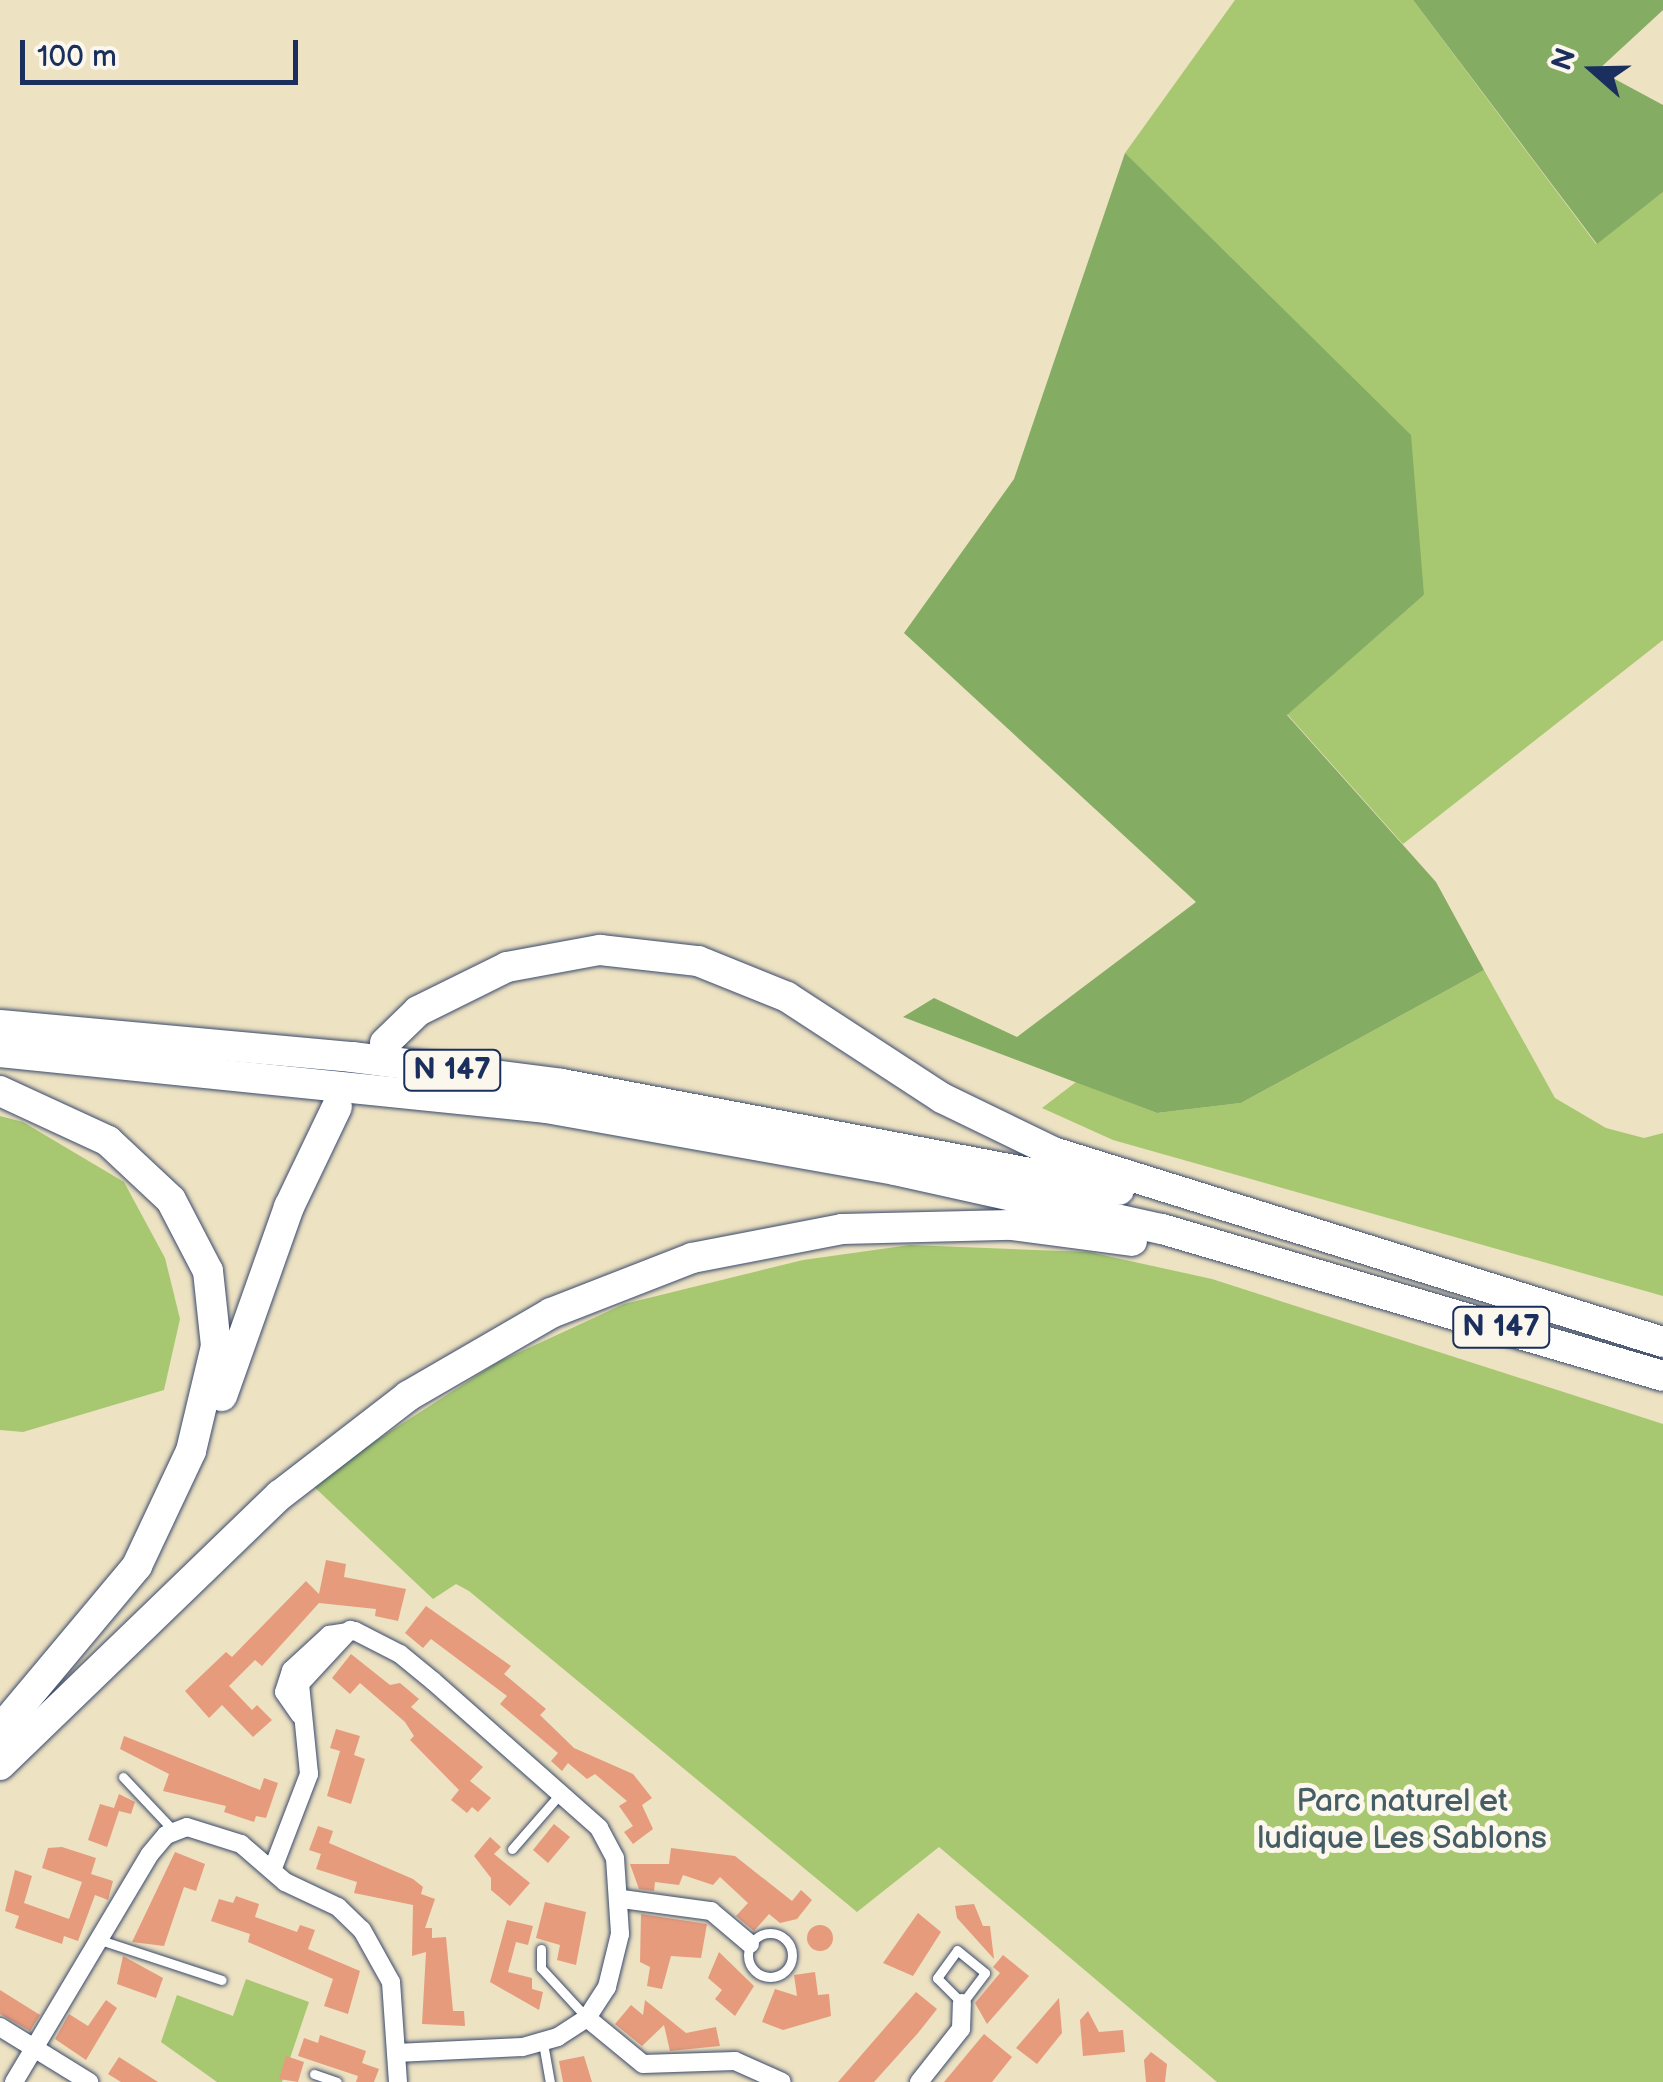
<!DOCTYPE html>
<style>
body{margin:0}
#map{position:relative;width:1663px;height:2082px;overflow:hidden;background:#ede2c2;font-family:"Balsamiq Sans",sans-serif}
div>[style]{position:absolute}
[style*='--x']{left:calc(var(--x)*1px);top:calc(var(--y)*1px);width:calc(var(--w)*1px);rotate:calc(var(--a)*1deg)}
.green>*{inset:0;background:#a7c871}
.forest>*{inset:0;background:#85ac63}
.building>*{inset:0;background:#e69b7d}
.round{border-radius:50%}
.roads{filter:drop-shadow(0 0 2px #3a4a6d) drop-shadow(0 0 2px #3a4a6d)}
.service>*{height:9px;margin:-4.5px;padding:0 4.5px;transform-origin:4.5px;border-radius:4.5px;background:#fff}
.service>.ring{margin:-4.5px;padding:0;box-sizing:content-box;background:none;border:9px solid #fff;border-radius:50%}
.minor>*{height:18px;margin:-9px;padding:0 9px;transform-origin:9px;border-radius:9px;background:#fff}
.trunk>*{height:30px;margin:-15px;padding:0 15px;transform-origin:15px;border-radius:15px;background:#fff}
span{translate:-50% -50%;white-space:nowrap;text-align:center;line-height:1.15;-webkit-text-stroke:10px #fbf7ec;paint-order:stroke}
.shield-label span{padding:2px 8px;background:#fbf7ec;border:2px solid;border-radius:8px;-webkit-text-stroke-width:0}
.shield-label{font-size:30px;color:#1b2f5e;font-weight:700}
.park-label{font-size:32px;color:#455d64}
.north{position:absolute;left:1543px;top:20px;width:100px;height:100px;-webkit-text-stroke:8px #fbf7ec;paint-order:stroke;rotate:290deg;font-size:28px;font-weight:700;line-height:40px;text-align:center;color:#1b2f5e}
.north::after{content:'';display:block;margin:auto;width:35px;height:45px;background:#1b2f5e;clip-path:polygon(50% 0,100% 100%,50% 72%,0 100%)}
.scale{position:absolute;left:20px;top:40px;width:278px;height:45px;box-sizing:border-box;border:5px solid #1b2f5e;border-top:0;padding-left:12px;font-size:30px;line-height:35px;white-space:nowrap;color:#1b2f5e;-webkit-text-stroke:8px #fbf7ec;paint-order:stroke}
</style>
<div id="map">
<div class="green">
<i style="clip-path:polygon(1235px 0,1413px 0,1596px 244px,1663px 192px,1663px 640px,1403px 844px,1287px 714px,1424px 595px,1125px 153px)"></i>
<i style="clip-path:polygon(1484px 970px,1555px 1098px,1606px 1128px,1644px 1138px,1663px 1133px,1663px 1296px,1113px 1140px,1042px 1108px,1076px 1082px,1157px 1113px,1241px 1103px)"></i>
<i style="clip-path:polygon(0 1116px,23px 1122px,124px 1182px,165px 1258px,180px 1319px,164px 1390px,23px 1432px,0 1430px)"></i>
<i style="clip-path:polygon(910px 1245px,1089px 1252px,1212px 1279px,1663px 1424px,1663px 2082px,1217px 2082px,939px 1847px,857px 1912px,469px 1591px,456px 1584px,433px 1599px,310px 1483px,498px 1362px,624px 1304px,803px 1260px)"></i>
<i style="clip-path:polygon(246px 1979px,309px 2002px,282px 2082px,217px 2082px,161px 2042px,177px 1995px,233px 2016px)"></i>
</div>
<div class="forest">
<i style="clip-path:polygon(1413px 0,1663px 0,1663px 10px,1598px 70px,1663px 105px,1663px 192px,1597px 244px)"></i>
<i style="clip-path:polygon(1125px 153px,1411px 435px,1424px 595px,1287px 715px,1436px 882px,1484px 970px,1241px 1103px,1157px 1113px,903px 1017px,934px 998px,1017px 1037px,1196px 902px,904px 633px,1014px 479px)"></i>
</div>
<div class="building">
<i style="clip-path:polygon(326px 1560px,346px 1564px,344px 1577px,406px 1589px,398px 1621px,375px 1616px,376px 1609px,319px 1603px,262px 1666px,255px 1660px,229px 1686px,252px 1710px,257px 1705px,272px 1720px,253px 1737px,222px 1705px,209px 1718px,185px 1691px,226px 1652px,232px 1657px,306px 1581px,319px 1594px)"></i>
<i style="clip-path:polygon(426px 1606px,511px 1666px,504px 1674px,546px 1709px,540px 1715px,574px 1748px,633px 1774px,652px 1798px,642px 1805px,653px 1829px,633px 1844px,624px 1832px,633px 1826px,619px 1806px,627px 1801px,595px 1774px,587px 1779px,568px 1763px,562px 1771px,551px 1761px,558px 1753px,500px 1704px,507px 1696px,431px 1639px,423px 1648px,405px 1633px)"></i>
<i style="clip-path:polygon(351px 1654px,390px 1685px,400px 1683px,419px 1699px,411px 1707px,483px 1767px,470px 1781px,491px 1798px,478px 1812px,472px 1807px,467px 1813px,451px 1800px,459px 1790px,410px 1740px,414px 1736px,405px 1722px,360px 1683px,350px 1694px,332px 1678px)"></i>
<i style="clip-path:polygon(336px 1729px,360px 1736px,354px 1755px,365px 1759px,351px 1804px,327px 1796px,340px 1751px,330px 1748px)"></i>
<i style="clip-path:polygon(124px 1736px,260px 1790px,264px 1778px,278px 1783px,266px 1818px,256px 1816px,254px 1822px,224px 1812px,226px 1806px,163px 1791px,169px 1774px,120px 1749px)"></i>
<i style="clip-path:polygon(119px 1794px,135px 1802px,131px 1814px,119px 1811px,107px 1847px,88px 1840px,100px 1804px,114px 1808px)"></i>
<i style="clip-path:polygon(554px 1824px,570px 1837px,548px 1863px,533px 1850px)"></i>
<i style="clip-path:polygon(318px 1826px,333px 1831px,329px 1843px,413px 1879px,423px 1887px,421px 1894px,435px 1899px,425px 1928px,432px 1928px,432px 1938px,446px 1937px,453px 2011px,464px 2011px,465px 2026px,422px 2024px,426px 1952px,412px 1956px,413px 1905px,354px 1893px,357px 1882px,316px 1869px,321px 1854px,309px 1850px)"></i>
<i style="clip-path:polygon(490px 1837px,501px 1847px,494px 1854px,530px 1883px,510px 1906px,491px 1890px,491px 1878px,474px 1856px)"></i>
<i style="clip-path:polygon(62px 1847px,96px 1858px,91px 1874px,113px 1881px,108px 1900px,95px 1895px,78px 1941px,64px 1936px,62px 1944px,15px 1928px,19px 1916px,5px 1911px,15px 1870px,32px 1876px,24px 1903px,69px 1919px,82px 1882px,42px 1868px,48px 1848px)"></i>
<i style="clip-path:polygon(671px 1848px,735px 1856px,792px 1901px,801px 1890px,812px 1900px,797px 1919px,780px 1923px,769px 1914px,754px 1931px,736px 1916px,748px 1903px,720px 1877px,713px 1885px,683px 1875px,679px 1885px,655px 1882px,654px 1891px,639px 1889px,630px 1864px,669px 1864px)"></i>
<i style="clip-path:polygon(175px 1852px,205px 1864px,196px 1891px,184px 1887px,164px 1946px,132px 1942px)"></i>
<i style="clip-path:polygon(236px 1896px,259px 1904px,255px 1917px,297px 1932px,300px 1925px,315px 1930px,308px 1949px,360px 1971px,348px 2014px,324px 2006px,333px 1979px,248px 1942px,250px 1934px,211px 1921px,219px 1899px,233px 1903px)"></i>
<i style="clip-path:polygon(545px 1902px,586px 1912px,576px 1965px,557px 1960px,560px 1945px,536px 1938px)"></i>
<i style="clip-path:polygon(974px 1904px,983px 1926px,990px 1926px,994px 1959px,957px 1918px,955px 1906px)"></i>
<i style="clip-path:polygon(918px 1913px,941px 1932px,913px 1976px,883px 1963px)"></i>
<i style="clip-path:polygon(641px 1914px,707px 1924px,701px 1958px,671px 1956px,662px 1989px,647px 1986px,650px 1967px,640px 1962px)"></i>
<i style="clip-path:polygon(507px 1920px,533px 1926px,528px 1945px,516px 1942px,508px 1972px,532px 1978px,532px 1989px,543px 1992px,539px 2010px,490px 1982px)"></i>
<i class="round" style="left:807px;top:1925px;width:26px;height:26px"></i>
<i style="clip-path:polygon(719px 1952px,754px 1986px,735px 2016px,715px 1999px,722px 1990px,708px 1978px)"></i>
<i style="clip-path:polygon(1003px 1955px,1029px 1976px,987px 2024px,975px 2003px,1000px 1973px,993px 1967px)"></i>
<i style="clip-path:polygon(123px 1956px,163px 1978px,156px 1998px,117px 1984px)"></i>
<i style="clip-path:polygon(815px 1972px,818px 1995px,829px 1994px,831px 2016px,783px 2030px,762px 2022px,775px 1989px,797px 1996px,794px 1975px)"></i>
<i style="clip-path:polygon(0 1990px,40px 2015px,30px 2031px,0 2014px)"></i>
<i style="clip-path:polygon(916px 1992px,937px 2009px,918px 2033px,874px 2082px,838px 2082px)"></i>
<i style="clip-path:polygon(1059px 1998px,1062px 2033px,1037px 2064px,1016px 2048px)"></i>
<i style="clip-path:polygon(106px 2000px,117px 2008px,86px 2060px,55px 2039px,69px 2014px,88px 2026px)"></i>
<i style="clip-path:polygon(645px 2000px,686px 2033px,716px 2027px,720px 2046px,670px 2051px,664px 2025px,642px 2046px,615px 2024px,631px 2005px,643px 2015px)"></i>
<i style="clip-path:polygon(1088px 2011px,1099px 2032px,1123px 2030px,1125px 2052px,1083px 2056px,1080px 2020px)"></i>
<i style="clip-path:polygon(984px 2034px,1012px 2057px,992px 2082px,944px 2082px)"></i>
<i style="clip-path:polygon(320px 2035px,366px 2051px,362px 2063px,379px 2069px,374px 2082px,356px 2082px,358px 2076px,298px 2056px,304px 2038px,318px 2043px)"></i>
<i style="clip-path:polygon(1151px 2052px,1167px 2064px,1165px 2082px,1146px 2082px,1144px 2060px)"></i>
<i style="clip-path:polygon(286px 2056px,304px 2062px,298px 2082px,279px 2079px)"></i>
<i style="clip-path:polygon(584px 2056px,592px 2082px,563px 2082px,559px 2061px)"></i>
<i style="clip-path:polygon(119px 2057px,158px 2082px,121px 2082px,108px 2074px)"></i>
</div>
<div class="roads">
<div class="service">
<i style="--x:123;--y:1777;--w:74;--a:46.6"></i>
<i style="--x:512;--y:1849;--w:73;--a:-48.9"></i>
<i class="ring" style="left:748px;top:1933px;width:35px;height:35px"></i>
<i style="--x:100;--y:1940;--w:128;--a:18.2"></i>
<i style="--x:541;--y:1949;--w:19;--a:90"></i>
<i style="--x:541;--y:1968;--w:68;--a:47.4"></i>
<i style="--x:957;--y:1950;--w:36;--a:39"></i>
<i style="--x:985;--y:1973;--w:38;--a:127"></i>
<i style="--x:962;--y:2003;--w:35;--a:-135"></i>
<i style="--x:937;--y:1978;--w:34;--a:-54"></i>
<i style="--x:543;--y:2043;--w:40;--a:80"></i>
<i style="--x:314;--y:2074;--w:24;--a:19"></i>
</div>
<div class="minor">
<i style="--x:300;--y:1715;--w:28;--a:-125"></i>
<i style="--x:284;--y:1692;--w:23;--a:-72"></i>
<i style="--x:291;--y:1670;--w:52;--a:-42.6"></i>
<i style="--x:329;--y:1635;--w:26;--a:-9"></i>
<i style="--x:355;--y:1631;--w:51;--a:27.1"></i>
<i style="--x:400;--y:1654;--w:43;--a:39.3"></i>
<i style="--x:433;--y:1681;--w:222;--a:41.5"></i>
<i style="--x:599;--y:1828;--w:34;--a:62"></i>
<i style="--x:615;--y:1858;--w:76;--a:86.2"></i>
<i style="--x:620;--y:1934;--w:55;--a:103.8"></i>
<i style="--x:607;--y:1987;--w:37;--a:123"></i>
<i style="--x:587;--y:2018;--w:35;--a:147"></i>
<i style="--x:558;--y:2037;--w:37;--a:164"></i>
<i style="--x:522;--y:2047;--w:126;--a:177.3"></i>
<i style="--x:273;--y:1868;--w:101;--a:-69"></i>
<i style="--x:309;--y:1774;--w:90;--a:-95.7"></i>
<i style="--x:300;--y:1684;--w:74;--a:-47.2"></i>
<i style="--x:622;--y:1899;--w:90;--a:7.7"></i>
<i style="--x:711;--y:1911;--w:51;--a:40.2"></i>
<i style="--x:587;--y:2018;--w:72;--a:39.4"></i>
<i style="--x:643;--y:2064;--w:92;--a:-1.9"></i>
<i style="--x:735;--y:2061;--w:51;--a:24.1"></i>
<i style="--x:0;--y:2027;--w:105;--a:31.7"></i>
<i style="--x:14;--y:2082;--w:265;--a:-59.2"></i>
<i style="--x:150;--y:1854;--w:25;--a:-50"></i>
<i style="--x:166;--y:1835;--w:22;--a:-21"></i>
<i style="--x:187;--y:1827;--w:57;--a:17.5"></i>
<i style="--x:241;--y:1844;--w:58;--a:40.8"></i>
<i style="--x:285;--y:1882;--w:59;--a:25.3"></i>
<i style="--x:338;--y:1907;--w:33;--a:44"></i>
<i style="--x:362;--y:1930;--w:60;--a:60.9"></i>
<i style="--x:391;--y:1982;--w:100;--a:86"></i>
<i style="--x:919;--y:2082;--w:68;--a:-51.6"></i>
<i style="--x:961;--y:2029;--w:26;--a:-88"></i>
</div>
<div class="trunk">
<i style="--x:0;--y:1025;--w:353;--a:5.2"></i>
<i style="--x:352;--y:1057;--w:212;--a:7.3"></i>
<i style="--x:562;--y:1084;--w:567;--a:10.77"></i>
<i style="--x:385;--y:1043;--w:46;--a:-44.1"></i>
<i style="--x:418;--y:1011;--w:99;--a:-26.3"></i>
<i style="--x:507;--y:967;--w:95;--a:-10.4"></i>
<i style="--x:600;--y:950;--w:99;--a:6.4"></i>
<i style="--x:698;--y:961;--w:96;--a:22"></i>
<i style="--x:787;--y:997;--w:185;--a:33.1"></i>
<i style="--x:942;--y:1098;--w:123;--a:25.9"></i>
<i style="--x:1053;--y:1152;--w:639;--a:17.3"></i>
<i style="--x:0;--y:1052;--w:550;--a:5.85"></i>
<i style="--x:547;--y:1108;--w:353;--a:10.1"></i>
<i style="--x:895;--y:1170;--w:273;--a:12.5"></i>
<i style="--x:1162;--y:1229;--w:522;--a:16.35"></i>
<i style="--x:0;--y:1091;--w:119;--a:24.8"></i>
<i style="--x:108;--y:1141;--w:86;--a:43.1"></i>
<i style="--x:171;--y:1200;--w:80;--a:62.5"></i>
<i style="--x:208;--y:1271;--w:75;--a:83.9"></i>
<i style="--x:216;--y:1346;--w:108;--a:103.4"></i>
<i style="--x:191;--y:1451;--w:127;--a:115.2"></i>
<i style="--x:137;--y:1566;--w:214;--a:129.9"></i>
<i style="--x:222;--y:1396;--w:201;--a:-70.5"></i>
<i style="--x:289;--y:1207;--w:111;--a:-64.4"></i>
<i style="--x:0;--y:1765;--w:389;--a:-44"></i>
<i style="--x:280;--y:1495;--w:162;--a:-37.7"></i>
<i style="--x:408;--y:1396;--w:165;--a:-30.1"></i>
<i style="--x:551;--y:1313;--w:151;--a:-21.3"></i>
<i style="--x:692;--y:1258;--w:153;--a:-10.9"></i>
<i style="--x:842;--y:1229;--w:169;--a:-1.4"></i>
<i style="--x:1011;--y:1225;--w:122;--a:7.5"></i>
</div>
</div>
<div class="shield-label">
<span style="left:452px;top:1070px">N 147</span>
<span style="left:1501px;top:1327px">N 147</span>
</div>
<div class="park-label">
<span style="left:1402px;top:1821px">Parc naturel et<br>ludique Les Sablons</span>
</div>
<div class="north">N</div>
<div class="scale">100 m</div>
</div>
